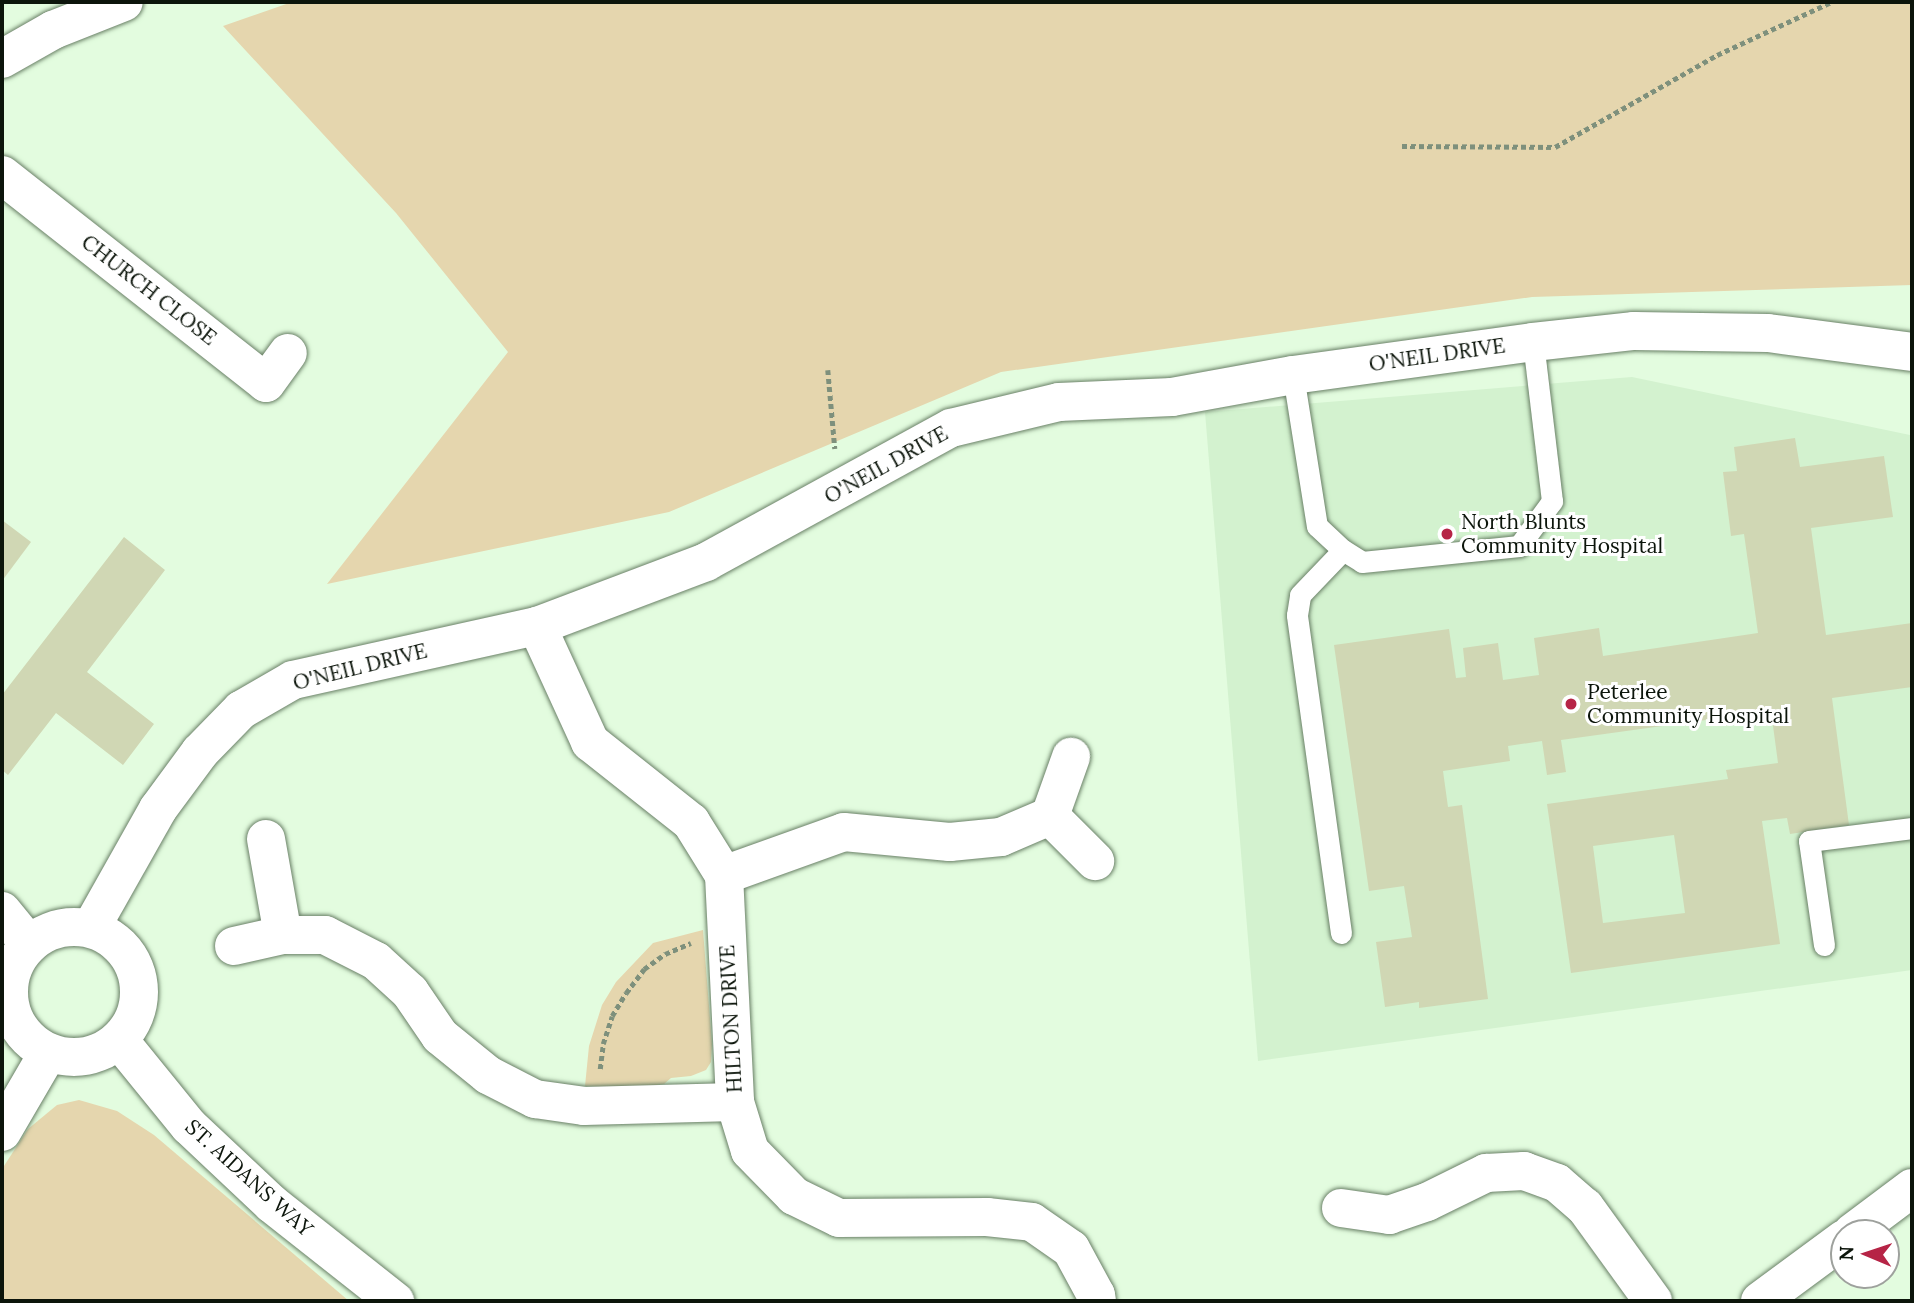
<!DOCTYPE html>
<style>
body{margin:0}
#map{position:relative;width:1914px;height:1303px;overflow:hidden;background:#e3fcdf;font-family:Lora,serif}
div>[style]{position:absolute}
[style*='--x']{left:calc(var(--x)*1px);top:calc(var(--y)*1px);width:calc(var(--w)*1px);rotate:calc(var(--a)*1deg)}
.built>*{inset:0;background:#d3f2cf}
.green>*{inset:0;background:#e5d6ae}
.building>*{inset:0;background:#d0d7b4}
.path>*{height:4.5px;margin-top:-2.25px;transform-origin:0;background:repeating-linear-gradient(90deg,#7e907c 0 5px,transparent 0 8.5px)}
.roads{filter:drop-shadow(0 0 2px #698066) drop-shadow(0 0 2px #698066)}
.lane>*{height:21px;margin:-10.5px;padding:0 10.5px;transform-origin:10.5px;border-radius:10.5px;background:#fff}
.street>*{height:38px;margin:-19px;padding:0 19px;transform-origin:19px;border-radius:19px;background:#fff}
.street>.ring{margin:-19px;padding:0;box-sizing:content-box;background:none;border:38px solid #fff;border-radius:50%}
.dots>*{width:19px;height:19px;translate:-50% -50%;box-sizing:border-box;border:4px solid #fff;border-radius:50%}
span{translate:-50% -50%;white-space:nowrap;text-align:center;line-height:1.15;-webkit-text-stroke:6px #fff;paint-order:stroke}
.street-label{font-size:21px;color:#0c150b}
.poi-label{font-size:21px;color:#0c150b}
.left{translate:0 -50%;text-align:left}
.frame{position:absolute;inset:0;border:4px solid #0c150b;pointer-events:none}
.north{position:absolute;left:1830px;top:1219px;width:70px;height:70px;box-sizing:border-box;background:#fff;border:2px solid #9ea19d;border-radius:50%;rotate:272deg;font-size:19px;font-weight:700;line-height:28px;text-align:center;color:#0c150b}
.north::after{content:'';display:block;margin:auto;width:24px;height:32px;background:#b62446;clip-path:polygon(50% 0,100% 100%,50% 72%,0 100%)}
</style>
<div id="map">
<div class="built">
<i style="clip-path:polygon(1632px 377px,1910px 435px,1912px 439px,1912px 970px,1258px 1061px,1205px 412px)"></i>
</div>
<div class="green">
<i style="clip-path:polygon(292px 2px,1912px 2px,1912px 285px,1532px 297px,1001px 372px,669px 512px,327px 584px,508px 352px,396px 213px,223px 26px)"></i>
<i style="clip-path:polygon(703px 930px,712px 1044px,711px 1062px,706px 1070px,691px 1076px,671px 1078px,664px 1084px,626px 1089px,585px 1086px,589px 1046px,602px 1005px,616px 982px,653px 943px)"></i>
<i style="clip-path:polygon(79px 1100px,117px 1111px,154px 1135px,349px 1301px,2px 1301px,2px 1169px,28px 1129px,57px 1105px)"></i>
</div>
<div class="building">
<i style="clip-path:polygon(evenodd,1795px 438px,1800px 467px,1884px 456px,1893px 517px,1811px 528px,1826px 635px,1912px 623px,1912px 687px,1832px 698px,1849px 825px,1790px 834px,1787px 818px,1762px 821px,1780px 944px,1571px 973px,1547px 804px,1728px 779px,1726px 770px,1778px 763px,1771px 711px,1561px 740px,1566px 772px,1547px 775px,1542px 741px,1508px 746px,1510px 761px,1443px 771px,1448px 807px,1462px 805px,1488px 999px,1419px 1008px,1419px 1002px,1385px 1007px,1376px 942px,1412px 937px,1404px 886px,1369px 891px,1334px 645px,1449px 629px,1456px 678px,1466px 677px,1463px 648px,1498px 643px,1503px 680px,1539px 675px,1534px 638px,1599px 628px,1603px 656px,1758px 633px,1744px 534px,1731px 536px,1723px 472px,1737px 471px,1734px 447px,1795px 438px,1674px 835px,1685px 913px,1603px 923px,1593px 846px,1674px 835px)"></i>
<i style="clip-path:polygon(2px 520px,31px 542px,2px 581px)"></i>
<i style="clip-path:polygon(124px 537px,165px 570px,87px 672px,154px 724px,123px 765px,56px 713px,8px 775px,2px 770px,2px 695px)"></i>
</div>
<div class="path">
<i style="--x:1402;--y:146;--w:153;--a:0.4"></i>
<i style="--x:1555;--y:147;--w:186;--a:-29.6"></i>
<i style="--x:1717;--y:55;--w:126;--a:-24.9"></i>
<i style="--x:828;--y:370;--w:79;--a:84.9"></i>
<i style="--x:600;--y:1069;--w:25;--a:-83"></i>
<i style="--x:603;--y:1044;--w:29;--a:-72"></i>
<i style="--x:612;--y:1016;--w:27;--a:-59"></i>
<i style="--x:626;--y:993;--w:30;--a:-53"></i>
<i style="--x:644;--y:969;--w:26;--a:-36"></i>
<i style="--x:665;--y:954;--w:28;--a:-23"></i>
</div>
<div class="roads">
<div class="lane">
<i style="--x:1293;--y:375;--w:153;--a:81"></i>
<i style="--x:1317;--y:526;--w:35;--a:43"></i>
<i style="--x:1343;--y:550;--w:22;--a:32"></i>
<i style="--x:1362;--y:562;--w:158;--a:-5.8"></i>
<i style="--x:1519;--y:546;--w:56;--a:-53.7"></i>
<i style="--x:1552;--y:501;--w:160;--a:-96.8"></i>
<i style="--x:1341;--y:933;--w:321;--a:-97.9"></i>
<i style="--x:1297;--y:615;--w:20;--a:-81"></i>
<i style="--x:1300;--y:595;--w:62;--a:-46.3"></i>
<i style="--x:1824;--y:945;--w:105;--a:-98.2"></i>
<i style="--x:1809;--y:841;--w:104;--a:-7.2"></i>
</div>
<div class="street">
<i style="--x:2;--y:59;--w:59;--a:-29.6"></i>
<i style="--x:53;--y:30;--w:76;--a:-21.5"></i>
<i style="--x:2;--y:175;--w:336;--a:38.2"></i>
<i style="--x:266;--y:383;--w:37;--a:-54"></i>
<i style="--x:537;--y:626;--w:128;--a:65.4"></i>
<i style="--x:590;--y:742;--w:129;--a:38.4"></i>
<i style="--x:691;--y:822;--w:62;--a:58.1"></i>
<i style="--x:724;--y:875;--w:227;--a:87.2"></i>
<i style="--x:735;--y:1102;--w:51;--a:73"></i>
<i style="--x:750;--y:1151;--w:63;--a:45.6"></i>
<i style="--x:794;--y:1196;--w:50;--a:26.1"></i>
<i style="--x:839;--y:1218;--w:148;--a:-0.4"></i>
<i style="--x:987;--y:1217;--w:45;--a:6.3"></i>
<i style="--x:1032;--y:1222;--w:47;--a:34.7"></i>
<i style="--x:1071;--y:1249;--w:52;--a:61.5"></i>
<i style="--x:1096;--y:1295;--w:6;--a:81"></i>
<i style="--x:1050;--y:816;--w:63;--a:-70.4"></i>
<i style="--x:266;--y:839;--w:97;--a:80"></i>
<i style="--x:724;--y:875;--w:127;--a:-19.7"></i>
<i style="--x:844;--y:832;--w:106;--a:5.4"></i>
<i style="--x:950;--y:842;--w:51;--a:-5.6"></i>
<i style="--x:1001;--y:837;--w:53;--a:-23.2"></i>
<i style="--x:1050;--y:816;--w:64;--a:45"></i>
<i style="--x:2;--y:911;--w:43;--a:50.7"></i>
<i class="ring" style="left:9px;top:927px;width:92px;height:92px"></i>
<i style="--x:91;--y:928;--w:137;--a:-60.6"></i>
<i style="--x:158;--y:809;--w:71;--a:-53.6"></i>
<i style="--x:200;--y:752;--w:59;--a:-45.7"></i>
<i style="--x:241;--y:710;--w:60;--a:-30"></i>
<i style="--x:293;--y:680;--w:250;--a:-12.5"></i>
<i style="--x:537;--y:626;--w:181;--a:-20.7"></i>
<i style="--x:706;--y:562;--w:279;--a:-28.7"></i>
<i style="--x:951;--y:428;--w:111;--a:-13.5"></i>
<i style="--x:1059;--y:402;--w:113;--a:-2.5"></i>
<i style="--x:1172;--y:397;--w:123;--a:-10.3"></i>
<i style="--x:1293;--y:375;--w:242;--a:-7.8"></i>
<i style="--x:1533;--y:342;--w:102;--a:-6.2"></i>
<i style="--x:1634;--y:331;--w:134;--a:0.9"></i>
<i style="--x:1768;--y:333;--w:145;--a:7.5"></i>
<i style="--x:234;--y:946;--w:50;--a:-12.7"></i>
<i style="--x:283;--y:935;--w:42;--a:0"></i>
<i style="--x:325;--y:935;--w:57;--a:27"></i>
<i style="--x:376;--y:961;--w:46;--a:42.4"></i>
<i style="--x:410;--y:992;--w:53;--a:55.7"></i>
<i style="--x:440;--y:1036;--w:62;--a:39.1"></i>
<i style="--x:488;--y:1075;--w:53;--a:27.1"></i>
<i style="--x:535;--y:1099;--w:49;--a:8.1"></i>
<i style="--x:584;--y:1106;--w:151;--a:-1.5"></i>
<i style="--x:119;--y:1040;--w:111;--a:50.9"></i>
<i style="--x:189;--y:1126;--w:114;--a:43.2"></i>
<i style="--x:272;--y:1204;--w:157;--a:38.3"></i>
<i style="--x:2;--y:1132;--w:91;--a:-59.8"></i>
<i style="--x:1341;--y:1208;--w:49;--a:8.3"></i>
<i style="--x:1389;--y:1215;--w:40;--a:-18.9"></i>
<i style="--x:1427;--y:1202;--w:66;--a:-26.2"></i>
<i style="--x:1486;--y:1173;--w:38;--a:-3"></i>
<i style="--x:1524;--y:1171;--w:35;--a:20"></i>
<i style="--x:1557;--y:1183;--w:37;--a:41"></i>
<i style="--x:1585;--y:1207;--w:116;--a:54.1"></i>
<i style="--x:1852;--y:1233;--w:75;--a:-36.9"></i>
<i style="--x:1760;--y:1301;--w:104;--a:-36.4"></i>
</div>
</div>
<div class="dots">
<i style="left:1447px;top:534px;background:#b62446"></i>
<i style="left:1571px;top:704px;background:#b62446"></i>
</div>
<div class="street-label">
<span style="left:149px;top:290px;rotate:38deg">CHURCH CLOSE</span>
<span style="left:1437px;top:355px;rotate:-8deg">O'NEIL DRIVE</span>
<span style="left:886px;top:465px;rotate:-29deg">O'NEIL DRIVE</span>
<span style="left:360px;top:667px;rotate:-14deg">O'NEIL DRIVE</span>
<span style="left:731px;top:1019px;rotate:-93deg">HILTON DRIVE</span>
<span style="left:249px;top:1178px;rotate:42deg">ST. AIDANS WAY</span>
</div>
<div class="poi-label">
<span class="left" style="left:1461px;top:534px">North Blunts<br>Community Hospital</span>
<span class="left" style="left:1587px;top:704px">Peterlee<br>Community Hospital</span>
</div>
<div class="frame"></div>
<div class="north">N</div>
</div>
